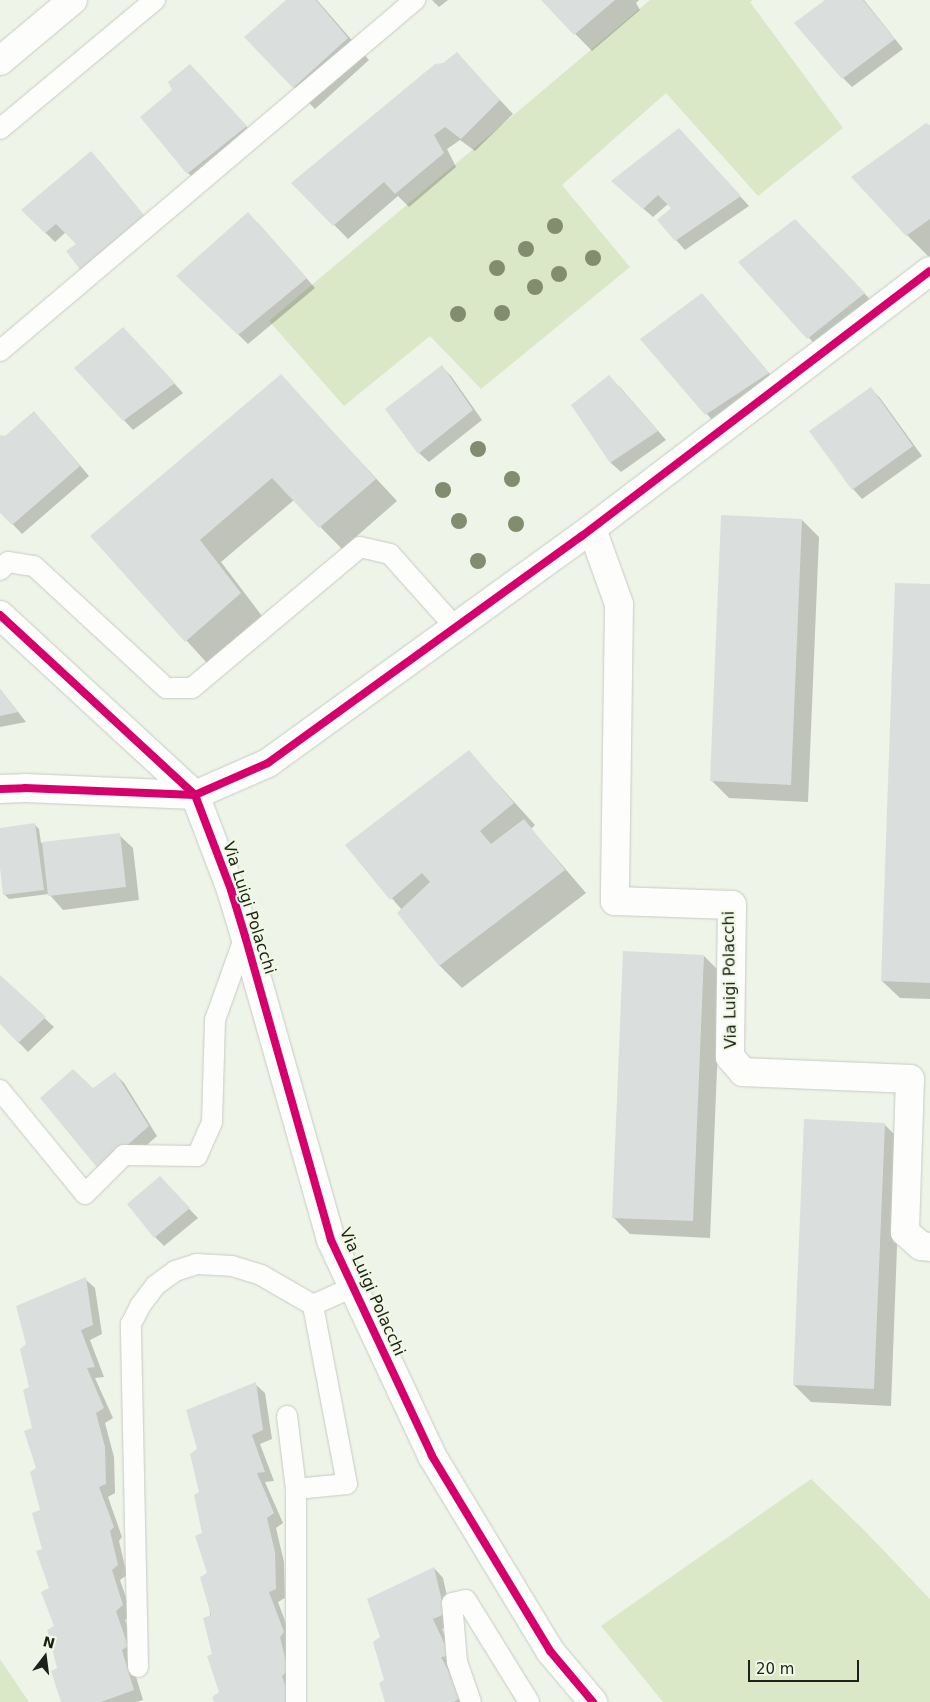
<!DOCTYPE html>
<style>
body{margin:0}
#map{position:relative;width:930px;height:1702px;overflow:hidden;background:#eff4e9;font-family:"DejaVu Sans",sans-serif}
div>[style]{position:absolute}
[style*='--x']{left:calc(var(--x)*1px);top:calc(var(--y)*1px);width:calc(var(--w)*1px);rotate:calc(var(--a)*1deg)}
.green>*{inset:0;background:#dbe8c7}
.shadow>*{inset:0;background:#0003}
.building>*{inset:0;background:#dadfdd}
.roads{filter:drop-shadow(0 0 1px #c7cbc2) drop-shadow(0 0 1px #c7cbc2)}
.service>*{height:20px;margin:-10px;padding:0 10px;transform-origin:10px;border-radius:10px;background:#fdfdfc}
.minor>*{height:28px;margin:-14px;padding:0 14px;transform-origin:14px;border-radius:14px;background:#fdfdfc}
.tertiary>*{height:28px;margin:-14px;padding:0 14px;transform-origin:14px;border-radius:14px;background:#fdfdfc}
.cycleway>*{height:8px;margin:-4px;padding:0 4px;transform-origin:4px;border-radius:4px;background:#d6006c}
.trees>*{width:16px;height:16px;margin:-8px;border-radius:50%;background:#828c6f}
span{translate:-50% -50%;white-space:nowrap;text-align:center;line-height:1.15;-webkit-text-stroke:4px #f0f9e4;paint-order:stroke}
.street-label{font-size:16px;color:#1e2119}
.north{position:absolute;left:20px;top:1632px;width:50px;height:50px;-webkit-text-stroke:4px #f0f9e4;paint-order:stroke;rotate:15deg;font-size:14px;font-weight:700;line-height:20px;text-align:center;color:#1e2119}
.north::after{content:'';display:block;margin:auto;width:18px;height:22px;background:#1e2119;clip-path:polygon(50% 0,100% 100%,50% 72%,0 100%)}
.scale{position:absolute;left:748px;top:1660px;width:111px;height:22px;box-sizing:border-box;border:2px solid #1e2119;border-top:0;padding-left:6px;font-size:15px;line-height:18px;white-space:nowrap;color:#1e2119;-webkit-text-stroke:4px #f0f9e4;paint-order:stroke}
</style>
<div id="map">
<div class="green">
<i style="clip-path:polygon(650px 0,753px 0,750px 2px,843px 128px,758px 196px,666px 93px,562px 185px,630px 267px,481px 389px,430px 336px,344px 406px,269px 321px)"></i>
<i style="clip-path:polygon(811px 1479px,864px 1530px,930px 1599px,930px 1702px,663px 1702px,601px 1626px)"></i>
<i style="clip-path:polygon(0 1659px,29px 1702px,0 1702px)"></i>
</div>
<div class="shadow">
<i style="clip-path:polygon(288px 0,317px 0,369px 60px,315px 109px,294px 87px)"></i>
<i style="clip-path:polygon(432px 0,448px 0,439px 7px)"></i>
<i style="clip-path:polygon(542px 0,639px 0,636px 3px,640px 10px,592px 51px)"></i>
<i style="clip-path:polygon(827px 0,864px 0,903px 49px,852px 87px,843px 78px)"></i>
<i style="clip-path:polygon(457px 54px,513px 114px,475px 151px,460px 140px,447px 149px,456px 167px,409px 207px,398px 196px,348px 239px,293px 183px)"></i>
<i style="clip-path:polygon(200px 75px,255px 136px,198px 182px,188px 173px,174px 90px)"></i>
<i style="clip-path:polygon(930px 126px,930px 256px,929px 257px,907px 235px)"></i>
<i style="clip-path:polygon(688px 139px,749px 206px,685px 250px,676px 240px,673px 208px,668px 204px,653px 217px,622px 190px)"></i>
<i style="clip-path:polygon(91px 152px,100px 162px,155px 229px,78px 244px,66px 232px,55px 242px,22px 210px)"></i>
<i style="clip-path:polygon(258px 223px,315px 288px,248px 344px,187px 285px)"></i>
<i style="clip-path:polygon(809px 234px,878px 308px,822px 352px,740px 263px)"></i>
<i style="clip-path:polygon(702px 294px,781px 387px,719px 428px,642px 339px)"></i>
<i style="clip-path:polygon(133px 338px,183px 393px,133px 430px,76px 368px)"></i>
<i style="clip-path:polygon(442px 367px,451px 376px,482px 420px,429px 462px,419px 453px)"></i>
<i style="clip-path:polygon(281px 376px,397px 501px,342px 549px,294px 500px,221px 562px,262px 616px,207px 663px,91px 536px)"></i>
<i style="clip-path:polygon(619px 386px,666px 440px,621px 472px,611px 463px,573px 406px)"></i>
<i style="clip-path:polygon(870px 388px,880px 398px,922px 456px,862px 499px,853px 489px)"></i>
<i style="clip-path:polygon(43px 422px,89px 476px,22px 534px,0 511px,0 436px,5px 438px)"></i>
<i style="clip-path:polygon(802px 520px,819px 537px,808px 802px,729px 798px,712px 781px)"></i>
<i style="clip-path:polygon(930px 585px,930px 999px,900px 998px,882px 981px)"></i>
<i style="clip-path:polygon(0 689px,26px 722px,0 727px)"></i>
<i style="clip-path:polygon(469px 752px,535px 825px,531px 829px,586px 893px,462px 988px,440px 966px,399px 914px,402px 910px,346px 845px)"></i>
<i style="clip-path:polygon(35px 825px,39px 829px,41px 843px,119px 835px,133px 848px,139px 900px,63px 910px,49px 894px,9px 899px,5px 895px,0 858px,0 829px)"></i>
<i style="clip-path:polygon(704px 956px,721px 973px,710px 1238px,630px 1234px,613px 1217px)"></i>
<i style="clip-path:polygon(0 977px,54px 1027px,28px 1052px,0 1023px)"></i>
<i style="clip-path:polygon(115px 1074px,124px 1083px,157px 1136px,109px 1179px,93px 1089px)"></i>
<i style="clip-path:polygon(884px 1124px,901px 1141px,891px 1406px,811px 1402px,794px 1385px)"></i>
<i style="clip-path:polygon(169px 1188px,198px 1218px,164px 1246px,155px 1237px)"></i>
<i style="clip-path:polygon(85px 1279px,95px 1288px,102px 1334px,90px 1340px,104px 1377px,95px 1378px,113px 1418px,105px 1423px,114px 1457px,115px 1493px,108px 1497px,122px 1537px,119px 1541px,127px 1575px,120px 1580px,132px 1615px,125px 1620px,137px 1656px,131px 1660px,143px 1700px,136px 1702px,63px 1702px,56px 1627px,44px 1549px,30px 1388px)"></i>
<i style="clip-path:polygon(255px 1384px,265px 1393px,272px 1439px,260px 1444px,274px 1481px,265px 1482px,283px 1523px,276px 1528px,284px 1562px,285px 1598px,278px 1602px,293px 1642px,296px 1702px,215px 1702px,221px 1693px,213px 1655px,198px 1450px)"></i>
<i style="clip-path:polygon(434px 1568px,443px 1578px,453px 1623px,442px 1629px,458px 1665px,468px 1702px,386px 1702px,381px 1638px)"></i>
</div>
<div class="building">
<i style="clip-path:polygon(286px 0,316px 0,348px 38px,293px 88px,244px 37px)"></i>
<i style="clip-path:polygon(541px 0,615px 0,574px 35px)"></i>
<i style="clip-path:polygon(825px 0,863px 0,895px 39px,842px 79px,794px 23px)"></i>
<i style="clip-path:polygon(457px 52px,500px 100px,461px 139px,445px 127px,434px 135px,444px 153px,395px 194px,384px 182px,333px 226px,291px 183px,435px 64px,443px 63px)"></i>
<i style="clip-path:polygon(190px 64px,247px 126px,187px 174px,140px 117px,172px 90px,168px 82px)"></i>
<i style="clip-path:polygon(926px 123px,930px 125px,930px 219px,906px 236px,851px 177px)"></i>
<i style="clip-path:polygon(679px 128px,741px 196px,675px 241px,657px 220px,671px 208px,658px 195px,643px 209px,611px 181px)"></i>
<i style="clip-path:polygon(91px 151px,147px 219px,82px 272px,66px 251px,76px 244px,56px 224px,45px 233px,21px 210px)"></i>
<i style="clip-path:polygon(248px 212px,307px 278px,238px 335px,176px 276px)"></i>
<i style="clip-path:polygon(795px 219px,865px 293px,807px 339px,738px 262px)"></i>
<i style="clip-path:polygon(702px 293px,769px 373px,705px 415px,640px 339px)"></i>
<i style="clip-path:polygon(123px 327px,175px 383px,123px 421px,74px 368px)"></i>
<i style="clip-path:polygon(442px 365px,473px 410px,418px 454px,385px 409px)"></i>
<i style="clip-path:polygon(281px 374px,376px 479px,319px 528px,272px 478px,200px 540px,241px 593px,185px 642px,90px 536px)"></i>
<i style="clip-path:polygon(609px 375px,658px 431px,610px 463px,571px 405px)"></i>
<i style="clip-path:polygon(871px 387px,913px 446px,852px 490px,809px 431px)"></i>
<i style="clip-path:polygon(34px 411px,80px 466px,12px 525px,0 513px,0 435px,5px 436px)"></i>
<i style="clip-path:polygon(721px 515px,802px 519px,791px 785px,710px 781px)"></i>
<i style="clip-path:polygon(895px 583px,930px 584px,930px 983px,881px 981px)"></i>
<i style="clip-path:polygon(0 689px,18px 712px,0 716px)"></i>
<i style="clip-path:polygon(469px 750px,514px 803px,480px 831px,491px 844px,524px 819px,565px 870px,439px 966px,397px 913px,430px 882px,422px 873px,390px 900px,345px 845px)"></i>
<i style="clip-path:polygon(35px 823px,44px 890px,3px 895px,0 868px,0 828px)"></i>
<i style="clip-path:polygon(120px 833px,126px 887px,48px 896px,42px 842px)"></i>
<i style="clip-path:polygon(623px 951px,704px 955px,693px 1221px,612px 1218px)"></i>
<i style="clip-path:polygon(0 975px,46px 1017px,18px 1043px,0 1024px)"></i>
<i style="clip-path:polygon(73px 1069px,93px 1088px,115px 1072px,149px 1126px,99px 1170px,40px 1098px)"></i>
<i style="clip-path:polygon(804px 1119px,885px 1123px,874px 1389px,793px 1385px)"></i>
<i style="clip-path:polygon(160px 1176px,190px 1208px,154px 1238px,127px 1204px)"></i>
<i style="clip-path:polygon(86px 1277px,93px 1325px,81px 1330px,95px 1367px,87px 1368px,104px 1408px,96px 1413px,105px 1447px,106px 1484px,99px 1487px,114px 1527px,110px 1531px,118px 1565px,112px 1570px,123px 1605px,116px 1611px,128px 1646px,122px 1650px,134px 1690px,101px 1702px,61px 1702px,51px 1671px,57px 1668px,47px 1630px,54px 1626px,41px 1592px,49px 1588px,36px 1551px,42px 1549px,32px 1513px,40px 1510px,30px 1472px,36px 1468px,24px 1431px,32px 1428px,23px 1390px,29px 1387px,20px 1349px,26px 1344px,16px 1306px)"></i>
<i style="clip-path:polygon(256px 1382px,263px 1430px,252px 1435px,265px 1472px,257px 1473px,274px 1513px,267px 1518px,275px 1552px,276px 1589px,269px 1592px,284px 1632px,280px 1637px,288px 1670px,282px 1676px,291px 1702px,214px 1702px,212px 1697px,219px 1692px,207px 1656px,212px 1654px,203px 1618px,211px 1615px,200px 1577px,207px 1573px,195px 1536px,202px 1533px,194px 1495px,199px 1492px,190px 1454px,197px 1449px,186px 1410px)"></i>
<i style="clip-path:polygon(434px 1567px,445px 1614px,433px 1619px,450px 1656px,441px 1657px,462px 1696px,454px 1702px,385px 1702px,379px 1683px,384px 1680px,373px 1642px,380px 1637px,367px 1599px)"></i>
</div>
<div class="roads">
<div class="service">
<i style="--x:0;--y:129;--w:202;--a:-39.8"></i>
<i style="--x:0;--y:351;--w:544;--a:-40.22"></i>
<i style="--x:0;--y:570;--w:11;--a:-45"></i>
<i style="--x:8;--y:562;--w:26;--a:9"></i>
<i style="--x:34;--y:566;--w:180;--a:42.7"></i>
<i style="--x:166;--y:688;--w:26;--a:0"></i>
<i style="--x:192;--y:688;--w:219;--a:-40"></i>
<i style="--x:360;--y:547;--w:31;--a:13"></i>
<i style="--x:390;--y:554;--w:99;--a:48.3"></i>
<i style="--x:0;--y:1090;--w:134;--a:50.7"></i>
<i style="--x:85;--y:1194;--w:55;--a:-45"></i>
<i style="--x:124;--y:1155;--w:73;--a:0.8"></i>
<i style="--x:197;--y:1156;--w:37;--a:-66"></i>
<i style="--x:212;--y:1122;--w:102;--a:-88.3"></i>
<i style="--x:215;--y:1020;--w:89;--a:-70.3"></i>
<i style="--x:287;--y:1416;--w:74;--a:83"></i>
<i style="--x:138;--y:1667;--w:343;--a:-91.2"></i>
<i style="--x:131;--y:1324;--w:20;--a:-63"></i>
<i style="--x:140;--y:1306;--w:26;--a:-53"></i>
<i style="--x:156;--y:1285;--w:24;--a:-36"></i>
<i style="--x:175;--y:1271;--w:22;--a:-18"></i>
<i style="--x:196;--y:1264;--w:36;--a:3"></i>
<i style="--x:232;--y:1266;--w:30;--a:17"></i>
<i style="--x:261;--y:1275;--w:60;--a:30"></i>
<i style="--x:296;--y:1702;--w:213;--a:-90"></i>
<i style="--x:296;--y:1489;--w:51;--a:-5.6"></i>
<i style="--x:347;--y:1484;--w:182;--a:-100.8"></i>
<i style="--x:313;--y:1305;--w:44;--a:-24.2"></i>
<i style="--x:471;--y:1702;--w:42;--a:-109.3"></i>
<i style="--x:457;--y:1662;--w:59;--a:-94.8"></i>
<i style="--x:452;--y:1603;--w:14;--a:-12"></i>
<i style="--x:466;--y:1600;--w:120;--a:58.3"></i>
</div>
<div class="minor">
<i style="--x:592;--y:529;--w:80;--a:70.2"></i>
<i style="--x:619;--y:604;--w:297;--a:90.8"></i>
<i style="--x:615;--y:901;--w:117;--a:2"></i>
<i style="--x:732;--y:905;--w:152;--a:90.8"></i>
<i style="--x:730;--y:1057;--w:20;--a:49"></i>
<i style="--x:743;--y:1072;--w:167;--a:2.4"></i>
<i style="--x:910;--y:1079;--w:153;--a:91.9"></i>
<i style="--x:905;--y:1232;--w:21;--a:41"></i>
<i style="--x:921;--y:1246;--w:9;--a:6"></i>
<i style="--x:195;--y:795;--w:102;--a:69.2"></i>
<i style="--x:231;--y:890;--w:48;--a:73.1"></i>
<i style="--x:245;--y:936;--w:316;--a:74.2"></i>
<i style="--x:331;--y:1240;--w:238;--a:64.9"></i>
<i style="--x:432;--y:1456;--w:228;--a:58.8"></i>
<i style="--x:550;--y:1651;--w:67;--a:49.9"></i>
</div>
<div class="tertiary">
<i style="--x:0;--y:61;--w:95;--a:-39.9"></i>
<i style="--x:0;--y:615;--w:265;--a:42.7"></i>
<i style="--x:0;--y:789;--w:25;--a:-2"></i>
<i style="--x:25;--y:788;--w:170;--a:2.4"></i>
<i style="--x:195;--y:795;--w:80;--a:-23.7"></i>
<i style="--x:268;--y:763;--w:387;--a:-35.9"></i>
<i style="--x:582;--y:536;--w:437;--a:-37.3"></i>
</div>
</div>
<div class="cycleway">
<i style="--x:0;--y:615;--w:265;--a:42.7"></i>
<i style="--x:195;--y:795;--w:102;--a:69.2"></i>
<i style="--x:231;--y:890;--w:48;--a:73.1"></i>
<i style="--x:245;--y:936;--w:316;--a:74.2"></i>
<i style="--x:331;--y:1240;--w:238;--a:64.9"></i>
<i style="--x:432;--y:1456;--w:228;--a:58.8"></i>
<i style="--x:550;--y:1651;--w:67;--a:49.9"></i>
<i style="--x:0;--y:789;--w:25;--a:-2"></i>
<i style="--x:25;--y:788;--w:170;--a:2.4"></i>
<i style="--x:195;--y:795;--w:80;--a:-23.7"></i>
<i style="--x:268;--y:763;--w:387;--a:-35.9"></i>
<i style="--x:582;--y:536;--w:437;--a:-37.3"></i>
</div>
<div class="trees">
<i style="left:555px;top:226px"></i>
<i style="left:526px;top:249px"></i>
<i style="left:593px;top:258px"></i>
<i style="left:497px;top:268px"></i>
<i style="left:559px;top:274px"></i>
<i style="left:535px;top:287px"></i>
<i style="left:502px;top:313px"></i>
<i style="left:458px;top:314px"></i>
<i style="left:478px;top:449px"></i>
<i style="left:512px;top:479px"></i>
<i style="left:443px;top:490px"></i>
<i style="left:459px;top:521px"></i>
<i style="left:516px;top:524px"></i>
<i style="left:478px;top:561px"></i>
</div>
<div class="street-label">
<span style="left:249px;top:908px;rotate:72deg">Via Luigi Polacchi</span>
<span style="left:730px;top:980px;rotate:-91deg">Via Luigi Polacchi</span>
<span style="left:372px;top:1292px;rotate:66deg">Via Luigi Polacchi</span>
</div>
<div class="north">N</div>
<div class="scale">20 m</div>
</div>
